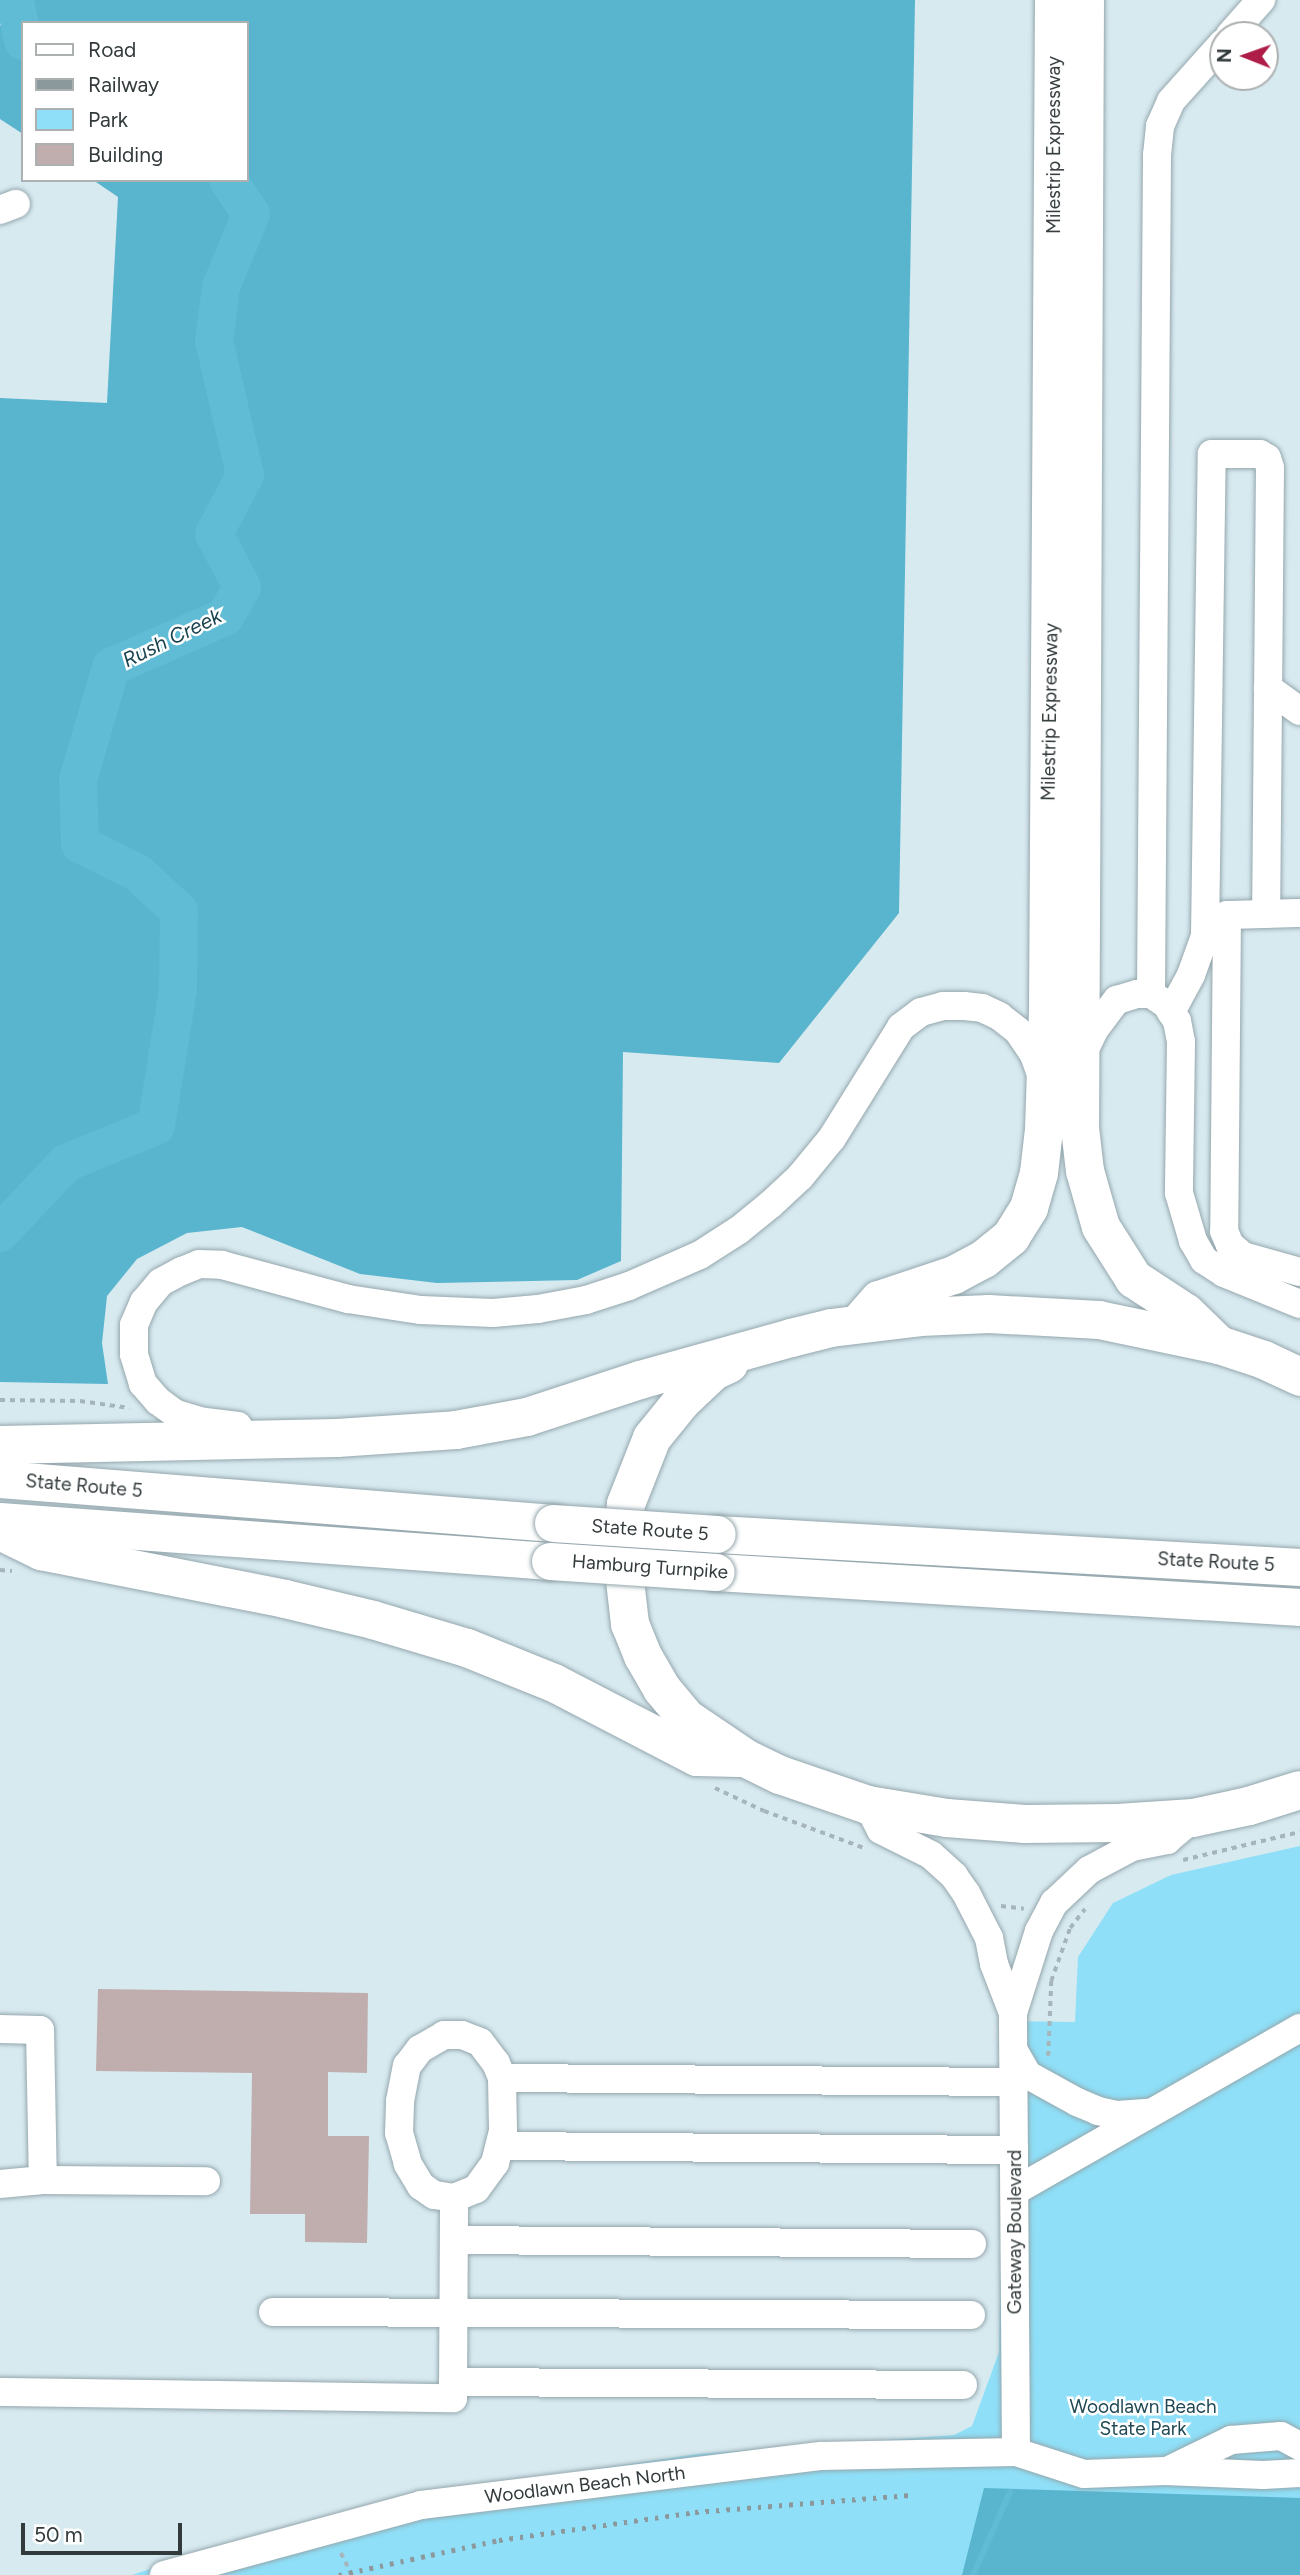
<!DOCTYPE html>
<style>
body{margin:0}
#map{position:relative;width:1300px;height:2575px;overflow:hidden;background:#d7eaf0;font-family:Figtree,sans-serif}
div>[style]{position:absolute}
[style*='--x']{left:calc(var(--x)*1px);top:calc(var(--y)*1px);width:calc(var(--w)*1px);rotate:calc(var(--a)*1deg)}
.green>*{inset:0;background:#8edff7}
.forest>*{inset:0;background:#59b4ce}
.stream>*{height:6px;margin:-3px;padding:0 3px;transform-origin:3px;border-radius:3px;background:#60bbd5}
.river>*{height:38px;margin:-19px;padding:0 19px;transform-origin:19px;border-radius:19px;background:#60bbd5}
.building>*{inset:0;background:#c0aeaf}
.path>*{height:3.5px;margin-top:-1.75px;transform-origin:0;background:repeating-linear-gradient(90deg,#a5b5ba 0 5px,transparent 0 10px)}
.roads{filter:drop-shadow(0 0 2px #95a7ad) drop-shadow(0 0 2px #95a7ad)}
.minor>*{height:28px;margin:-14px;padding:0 14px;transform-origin:14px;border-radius:14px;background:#fff}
.major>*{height:37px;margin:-18.5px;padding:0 18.5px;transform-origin:18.5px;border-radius:18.5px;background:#fff}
.highway>*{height:38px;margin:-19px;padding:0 19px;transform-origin:19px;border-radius:19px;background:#fff}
.rail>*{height:5px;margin-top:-2.5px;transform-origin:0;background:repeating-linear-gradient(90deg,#8b999d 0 3.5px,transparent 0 10.5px)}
.bridges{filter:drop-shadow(0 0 2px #95a7ad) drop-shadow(0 0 2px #95a7ad)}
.major-bridge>*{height:37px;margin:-18.5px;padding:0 18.5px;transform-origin:18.5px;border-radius:18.5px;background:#fff}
span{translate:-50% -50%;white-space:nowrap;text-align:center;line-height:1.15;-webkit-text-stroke:5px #fff;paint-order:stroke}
.street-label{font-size:19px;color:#323a3c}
.park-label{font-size:19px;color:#204955}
.water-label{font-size:21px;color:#1b4450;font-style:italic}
.legend{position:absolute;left:21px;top:21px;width:228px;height:161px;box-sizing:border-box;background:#fff;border:2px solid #adb0b1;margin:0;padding:9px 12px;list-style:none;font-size:21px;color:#323a3c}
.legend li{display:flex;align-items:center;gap:14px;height:35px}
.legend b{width:35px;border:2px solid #adb0b1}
.north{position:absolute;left:1209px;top:21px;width:70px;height:70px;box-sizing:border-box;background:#fff;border:2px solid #adb0b1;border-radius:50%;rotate:271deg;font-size:19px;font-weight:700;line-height:28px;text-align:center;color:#323a3c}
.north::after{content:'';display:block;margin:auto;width:24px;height:32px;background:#ae1c48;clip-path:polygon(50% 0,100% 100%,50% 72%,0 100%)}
.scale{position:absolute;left:21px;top:2523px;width:161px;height:32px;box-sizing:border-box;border:4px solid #323a3c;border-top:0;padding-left:9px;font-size:21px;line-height:24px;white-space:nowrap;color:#323a3c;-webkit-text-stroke:5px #fff;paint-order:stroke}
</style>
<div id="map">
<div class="green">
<i style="clip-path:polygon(1300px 1846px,1300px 2575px,132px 2575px,194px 2554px,468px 2488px,697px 2454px,954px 2435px,972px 2426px,999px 2352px,1005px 2021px,1075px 2022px,1078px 1957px,1113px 1903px,1171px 1875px)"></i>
</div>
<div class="forest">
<i style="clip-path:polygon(29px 0,915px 0,899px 913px,779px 1063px,623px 1052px,621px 1261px,577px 1280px,437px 1283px,360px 1274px,242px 1227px,187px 1233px,137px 1259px,107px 1296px,102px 1343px,108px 1384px,0 1382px,0 398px,107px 403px,118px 197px,93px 180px,247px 180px,247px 23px,23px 23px,23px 134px,0 119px,0 26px)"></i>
<i style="clip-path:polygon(984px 2488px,1300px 2498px,1300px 2575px,962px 2575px)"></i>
</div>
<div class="stream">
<i style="--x:973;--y:2575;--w:91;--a:-66"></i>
</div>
<div class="river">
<i style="--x:15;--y:0;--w:42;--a:79"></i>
<i style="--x:0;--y:1233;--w:96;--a:-46.7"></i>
<i style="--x:66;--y:1163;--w:97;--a:-22.3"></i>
<i style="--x:156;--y:1126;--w:138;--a:-80.8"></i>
<i style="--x:178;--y:990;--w:79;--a:-89.3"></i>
<i style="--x:179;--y:911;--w:56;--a:-137.2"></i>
<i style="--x:138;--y:873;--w:65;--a:-153.4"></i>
<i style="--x:80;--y:844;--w:64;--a:-91.8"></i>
<i style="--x:78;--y:780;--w:118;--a:-73.7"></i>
<i style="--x:111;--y:667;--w:124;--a:-23.7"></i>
<i style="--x:225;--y:617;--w:34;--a:-60"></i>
<i style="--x:242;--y:587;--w:60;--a:-117.8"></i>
<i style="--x:214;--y:534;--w:67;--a:-62.3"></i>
<i style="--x:245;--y:475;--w:138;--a:-103"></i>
<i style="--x:214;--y:341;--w:54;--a:-82.6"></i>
<i style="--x:221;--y:287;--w:79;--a:-67.7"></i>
<i style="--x:251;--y:214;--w:41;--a:-124.1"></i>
</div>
<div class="building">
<i style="clip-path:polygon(98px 1989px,368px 1993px,367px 2073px,328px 2072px,328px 2136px,369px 2136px,367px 2243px,305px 2242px,305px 2214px,250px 2214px,252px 2073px,96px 2071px)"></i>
</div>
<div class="path">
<i style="--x:0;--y:1400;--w:80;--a:0.7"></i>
<i style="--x:80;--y:1401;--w:50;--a:8"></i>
<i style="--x:0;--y:1570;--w:12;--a:5"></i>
<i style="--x:715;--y:1788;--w:54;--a:25.1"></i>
<i style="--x:764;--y:1811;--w:107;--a:20.3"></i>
<i style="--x:1183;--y:1860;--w:120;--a:-13.5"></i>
<i style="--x:1001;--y:1906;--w:23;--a:7"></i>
<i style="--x:1048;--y:2056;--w:75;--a:-87.7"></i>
<i style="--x:1051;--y:1981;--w:56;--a:-70.3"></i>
<i style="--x:1070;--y:1928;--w:24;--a:-52"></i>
<i style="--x:341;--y:2553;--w:25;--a:63"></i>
</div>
<div class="roads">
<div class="minor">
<i style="--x:1230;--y:35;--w:47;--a:-48.5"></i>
<i style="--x:0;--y:210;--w:17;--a:-21"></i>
<i style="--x:1268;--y:688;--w:39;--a:36"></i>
<i style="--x:1300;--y:913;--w:73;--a:178.4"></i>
<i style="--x:1227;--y:915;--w:316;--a:90.5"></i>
<i style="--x:1224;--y:1231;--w:15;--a:67"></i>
<i style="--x:1230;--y:1245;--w:17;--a:40"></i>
<i style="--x:1243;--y:1256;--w:59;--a:15.7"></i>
<i style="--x:1151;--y:994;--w:839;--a:-89.59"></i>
<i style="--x:1157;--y:155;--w:29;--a:-84"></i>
<i style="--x:1160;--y:126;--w:27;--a:-66"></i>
<i style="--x:1171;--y:101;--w:78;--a:-48.1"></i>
<i style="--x:1171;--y:1012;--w:42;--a:-61.6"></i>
<i style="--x:1191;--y:975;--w:41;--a:-70.3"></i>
<i style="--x:1205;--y:936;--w:482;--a:-89.2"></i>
<i style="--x:1212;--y:454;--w:48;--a:0"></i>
<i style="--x:1260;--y:454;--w:8;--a:30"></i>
<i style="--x:1267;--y:458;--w:10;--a:73"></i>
<i style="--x:1270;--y:468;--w:446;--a:90.5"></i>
<i style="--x:1083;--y:1053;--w:25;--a:-64"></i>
<i style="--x:1094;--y:1030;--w:38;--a:-53"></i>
<i style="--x:1117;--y:1000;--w:21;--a:-17"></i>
<i style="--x:1137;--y:994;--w:14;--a:0"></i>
<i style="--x:1151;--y:994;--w:18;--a:34"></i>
<i style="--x:1166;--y:1004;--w:20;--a:57"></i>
<i style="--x:1177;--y:1021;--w:21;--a:79"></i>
<i style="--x:1181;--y:1042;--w:151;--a:90.8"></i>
<i style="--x:1179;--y:1193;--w:50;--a:73.7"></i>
<i style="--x:1193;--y:1241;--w:22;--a:60"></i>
<i style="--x:1204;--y:1260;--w:24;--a:33"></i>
<i style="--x:1224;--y:1273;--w:82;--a:22.2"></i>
<i style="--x:238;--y:1426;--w:35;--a:-173"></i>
<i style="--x:203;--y:1422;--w:28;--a:-163"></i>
<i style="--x:176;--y:1414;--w:22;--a:-144"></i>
<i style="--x:158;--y:1401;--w:23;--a:-131"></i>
<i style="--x:143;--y:1384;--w:31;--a:-107"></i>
<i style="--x:134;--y:1354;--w:29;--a:-90"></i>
<i style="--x:134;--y:1325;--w:25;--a:-67"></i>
<i style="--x:144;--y:1302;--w:26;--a:-50"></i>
<i style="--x:161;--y:1282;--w:24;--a:-28"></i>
<i style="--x:182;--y:1271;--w:18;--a:-22"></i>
<i style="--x:199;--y:1264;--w:23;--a:2"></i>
<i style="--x:222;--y:1265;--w:131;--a:15.1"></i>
<i style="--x:348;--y:1299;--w:74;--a:8.6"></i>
<i style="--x:421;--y:1310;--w:72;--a:2.4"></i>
<i style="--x:493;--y:1313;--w:45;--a:-5.1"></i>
<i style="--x:538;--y:1309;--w:49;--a:-10.6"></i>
<i style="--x:586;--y:1300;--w:45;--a:-18"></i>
<i style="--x:629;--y:1286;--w:77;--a:-23.6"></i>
<i style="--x:700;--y:1255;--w:46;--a:-32.7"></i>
<i style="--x:739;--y:1230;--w:41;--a:-39.1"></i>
<i style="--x:771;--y:1204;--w:40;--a:-43"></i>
<i style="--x:800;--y:1177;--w:50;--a:-50.6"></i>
<i style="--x:832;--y:1138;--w:131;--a:-58.1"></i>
<i style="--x:901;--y:1027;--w:25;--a:-37"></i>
<i style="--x:921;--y:1012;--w:23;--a:-15"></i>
<i style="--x:943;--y:1006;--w:21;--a:0"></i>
<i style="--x:964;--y:1006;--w:18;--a:6"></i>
<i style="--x:982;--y:1008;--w:19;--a:25"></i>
<i style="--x:999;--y:1016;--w:24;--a:38"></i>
<i style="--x:1018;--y:1031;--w:29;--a:56"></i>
<i style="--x:1034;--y:1055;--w:27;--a:70"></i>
<i style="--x:868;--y:1805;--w:28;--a:63"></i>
<i style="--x:881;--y:1830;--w:56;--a:26.6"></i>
<i style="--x:931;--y:1855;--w:31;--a:42"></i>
<i style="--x:954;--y:1876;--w:21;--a:55"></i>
<i style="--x:966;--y:1893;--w:51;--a:62.9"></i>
<i style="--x:989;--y:1938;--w:26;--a:79"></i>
<i style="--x:994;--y:1964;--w:53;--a:68.8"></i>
<i style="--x:0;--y:2029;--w:40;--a:1.4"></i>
<i style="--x:40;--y:2030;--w:150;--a:88.9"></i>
<i style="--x:43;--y:2180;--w:163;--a:0.4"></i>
<i style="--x:1014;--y:2051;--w:28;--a:60"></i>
<i style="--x:1028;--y:2075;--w:56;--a:28.9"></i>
<i style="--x:1077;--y:2102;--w:23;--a:23"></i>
<i style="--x:1098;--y:2111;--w:19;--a:12"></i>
<i style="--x:1117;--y:2115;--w:32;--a:-4"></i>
<i style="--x:502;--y:2078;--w:53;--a:88.9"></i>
<i style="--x:503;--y:2131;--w:33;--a:104"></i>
<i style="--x:495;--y:2163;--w:32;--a:126"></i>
<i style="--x:476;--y:2189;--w:24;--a:158"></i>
<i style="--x:454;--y:2198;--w:20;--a:-171"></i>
<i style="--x:434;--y:2195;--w:16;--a:-145"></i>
<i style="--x:421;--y:2186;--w:26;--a:-121"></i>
<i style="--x:408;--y:2164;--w:32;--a:-106"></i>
<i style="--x:399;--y:2133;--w:32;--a:-88"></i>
<i style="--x:400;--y:2101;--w:36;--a:-79"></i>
<i style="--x:407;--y:2066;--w:21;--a:-53"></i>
<i style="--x:420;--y:2049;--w:28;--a:-30"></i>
<i style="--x:444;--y:2035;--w:18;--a:0"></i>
<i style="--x:462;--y:2035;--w:19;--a:21"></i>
<i style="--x:480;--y:2042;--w:26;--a:53"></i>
<i style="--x:496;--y:2063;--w:16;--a:68"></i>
<i style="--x:502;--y:2078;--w:512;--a:0.45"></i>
<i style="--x:500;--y:2146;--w:514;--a:0.45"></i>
<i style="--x:0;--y:2184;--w:43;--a:-5.3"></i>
<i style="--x:1015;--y:2191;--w:328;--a:-29.8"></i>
<i style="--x:454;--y:2240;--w:518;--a:0.44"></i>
<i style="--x:273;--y:2312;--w:698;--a:0.25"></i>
<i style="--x:453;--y:2382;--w:510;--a:0.34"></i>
<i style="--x:0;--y:2392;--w:453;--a:0.8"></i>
<i style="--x:453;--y:2398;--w:200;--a:-89.7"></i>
<i style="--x:1016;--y:2452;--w:439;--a:-90.4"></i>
<i style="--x:1013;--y:2013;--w:86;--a:-72.4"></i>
<i style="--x:1039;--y:1931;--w:32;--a:-62"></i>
<i style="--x:1054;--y:1903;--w:48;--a:-43.3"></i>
<i style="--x:1089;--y:1870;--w:49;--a:-28.1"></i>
<i style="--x:1132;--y:1847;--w:36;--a:-11"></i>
<i style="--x:1167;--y:1840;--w:34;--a:-40"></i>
<i style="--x:1171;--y:2469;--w:67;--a:-25.8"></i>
<i style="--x:1231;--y:2440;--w:50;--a:-4.6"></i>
<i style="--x:1281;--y:2436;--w:21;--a:28"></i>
<i style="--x:164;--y:2575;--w:266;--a:-15.2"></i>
<i style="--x:421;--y:2505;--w:404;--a:-7"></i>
<i style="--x:822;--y:2456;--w:194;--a:-1.2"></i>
<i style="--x:1016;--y:2452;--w:71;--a:17.9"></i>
<i style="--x:1084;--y:2474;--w:81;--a:-2.1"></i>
<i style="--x:1165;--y:2471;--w:98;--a:2.3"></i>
<i style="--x:1263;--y:2475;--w:37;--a:-3"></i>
</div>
<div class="major">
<i style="--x:0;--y:1479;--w:555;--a:4.55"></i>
<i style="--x:0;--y:1521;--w:551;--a:4.16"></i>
<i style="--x:717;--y:1534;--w:584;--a:3.24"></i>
<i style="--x:716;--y:1572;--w:585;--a:3.43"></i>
</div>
<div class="highway">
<i style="--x:1085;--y:0;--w:1128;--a:90.25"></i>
<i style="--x:1080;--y:1128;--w:43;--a:83.4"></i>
<i style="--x:1085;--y:1171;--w:58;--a:74.1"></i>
<i style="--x:1101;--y:1227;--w:62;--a:57.6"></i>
<i style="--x:1134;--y:1279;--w:62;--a:33.2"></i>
<i style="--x:1186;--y:1313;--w:46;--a:44.1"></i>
<i style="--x:858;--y:1324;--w:32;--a:-49"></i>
<i style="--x:879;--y:1300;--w:79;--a:-18.4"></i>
<i style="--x:954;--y:1275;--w:34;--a:-28"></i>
<i style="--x:984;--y:1259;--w:35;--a:-39"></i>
<i style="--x:1011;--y:1237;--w:34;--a:-58"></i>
<i style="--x:1029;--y:1208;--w:36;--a:-74"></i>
<i style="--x:1039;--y:1173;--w:43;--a:-83.4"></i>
<i style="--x:1044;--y:1130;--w:118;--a:-88.1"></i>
<i style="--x:1048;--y:1012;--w:1012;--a:-89.66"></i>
<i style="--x:729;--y:1364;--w:17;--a:155"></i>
<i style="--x:714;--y:1371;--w:44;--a:136.8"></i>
<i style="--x:682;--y:1401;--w:48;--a:129"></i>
<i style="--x:652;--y:1438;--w:71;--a:111.5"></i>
<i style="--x:626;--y:1504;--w:42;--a:96.8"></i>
<i style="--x:621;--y:1546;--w:79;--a:83.4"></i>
<i style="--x:630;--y:1624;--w:35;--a:68"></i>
<i style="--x:643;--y:1656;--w:38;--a:60"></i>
<i style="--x:662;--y:1689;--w:38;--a:50"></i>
<i style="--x:686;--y:1718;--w:71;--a:34.1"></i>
<i style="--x:745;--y:1758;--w:39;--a:26"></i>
<i style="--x:780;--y:1775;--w:93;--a:18.8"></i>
<i style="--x:868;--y:1805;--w:80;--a:9.3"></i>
<i style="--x:947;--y:1818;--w:78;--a:4.4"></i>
<i style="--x:1025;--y:1824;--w:93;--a:-0.6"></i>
<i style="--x:1118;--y:1823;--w:75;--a:-3.8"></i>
<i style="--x:1193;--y:1818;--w:57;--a:-12.1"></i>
<i style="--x:1249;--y:1806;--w:53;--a:-17.4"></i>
<i style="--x:0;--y:1445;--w:337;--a:-1.2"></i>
<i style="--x:337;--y:1438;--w:119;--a:-3.8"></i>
<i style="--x:456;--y:1430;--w:72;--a:-10.4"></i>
<i style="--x:527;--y:1417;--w:119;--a:-18.1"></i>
<i style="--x:640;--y:1380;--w:157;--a:-15.5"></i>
<i style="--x:791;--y:1338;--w:41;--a:-14"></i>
<i style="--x:831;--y:1328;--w:90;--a:-7"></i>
<i style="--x:920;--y:1317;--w:69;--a:-2.5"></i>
<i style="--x:989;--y:1314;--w:110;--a:3.1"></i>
<i style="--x:1099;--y:1320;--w:123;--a:11.8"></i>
<i style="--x:1219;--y:1345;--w:47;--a:18.4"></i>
<i style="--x:1264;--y:1360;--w:40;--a:25"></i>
<i style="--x:0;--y:1531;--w:46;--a:26"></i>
<i style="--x:41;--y:1551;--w:249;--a:11.1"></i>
<i style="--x:285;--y:1599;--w:90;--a:13.4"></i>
<i style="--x:373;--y:1620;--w:98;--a:16.6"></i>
<i style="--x:467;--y:1648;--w:94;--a:21.9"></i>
<i style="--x:554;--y:1683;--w:161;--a:27.4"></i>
<i style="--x:697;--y:1757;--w:42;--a:1.4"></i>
</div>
</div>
<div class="rail">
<i style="--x:339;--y:2575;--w:164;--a:-12.3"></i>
<i style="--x:499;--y:2540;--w:198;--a:-8.1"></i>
<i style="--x:695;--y:2512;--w:216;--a:-4.5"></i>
</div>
<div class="bridges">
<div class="major-bridge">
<i style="--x:553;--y:1523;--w:164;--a:3.8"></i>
<i style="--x:550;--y:1561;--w:166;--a:3.8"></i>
</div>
</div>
<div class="street-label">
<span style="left:1054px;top:145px;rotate:-90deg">Milestrip Expressway</span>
<span style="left:1050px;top:712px;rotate:-89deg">Milestrip Expressway</span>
<span style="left:84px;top:1486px;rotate:5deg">State Route 5</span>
<span style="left:650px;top:1530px;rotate:4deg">State Route 5</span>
<span style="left:1216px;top:1562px;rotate:3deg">State Route 5</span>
<span style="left:650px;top:1567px;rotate:4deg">Hamburg Turnpike</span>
<span style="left:1015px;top:2232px;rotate:-90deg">Gateway Boulevard</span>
<span style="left:585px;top:2485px;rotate:-7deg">Woodlawn Beach North</span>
</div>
<div class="park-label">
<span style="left:1143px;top:2418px">Woodlawn Beach<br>State Park</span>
</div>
<div class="water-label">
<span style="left:172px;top:638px;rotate:-26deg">Rush Creek</span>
</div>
<ul class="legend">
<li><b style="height:9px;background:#fff"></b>Road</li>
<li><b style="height:9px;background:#8b999d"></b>Railway</li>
<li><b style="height:19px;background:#8edff7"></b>Park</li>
<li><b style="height:19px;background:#c0aeaf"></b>Building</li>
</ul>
<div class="north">N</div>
<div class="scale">50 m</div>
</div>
